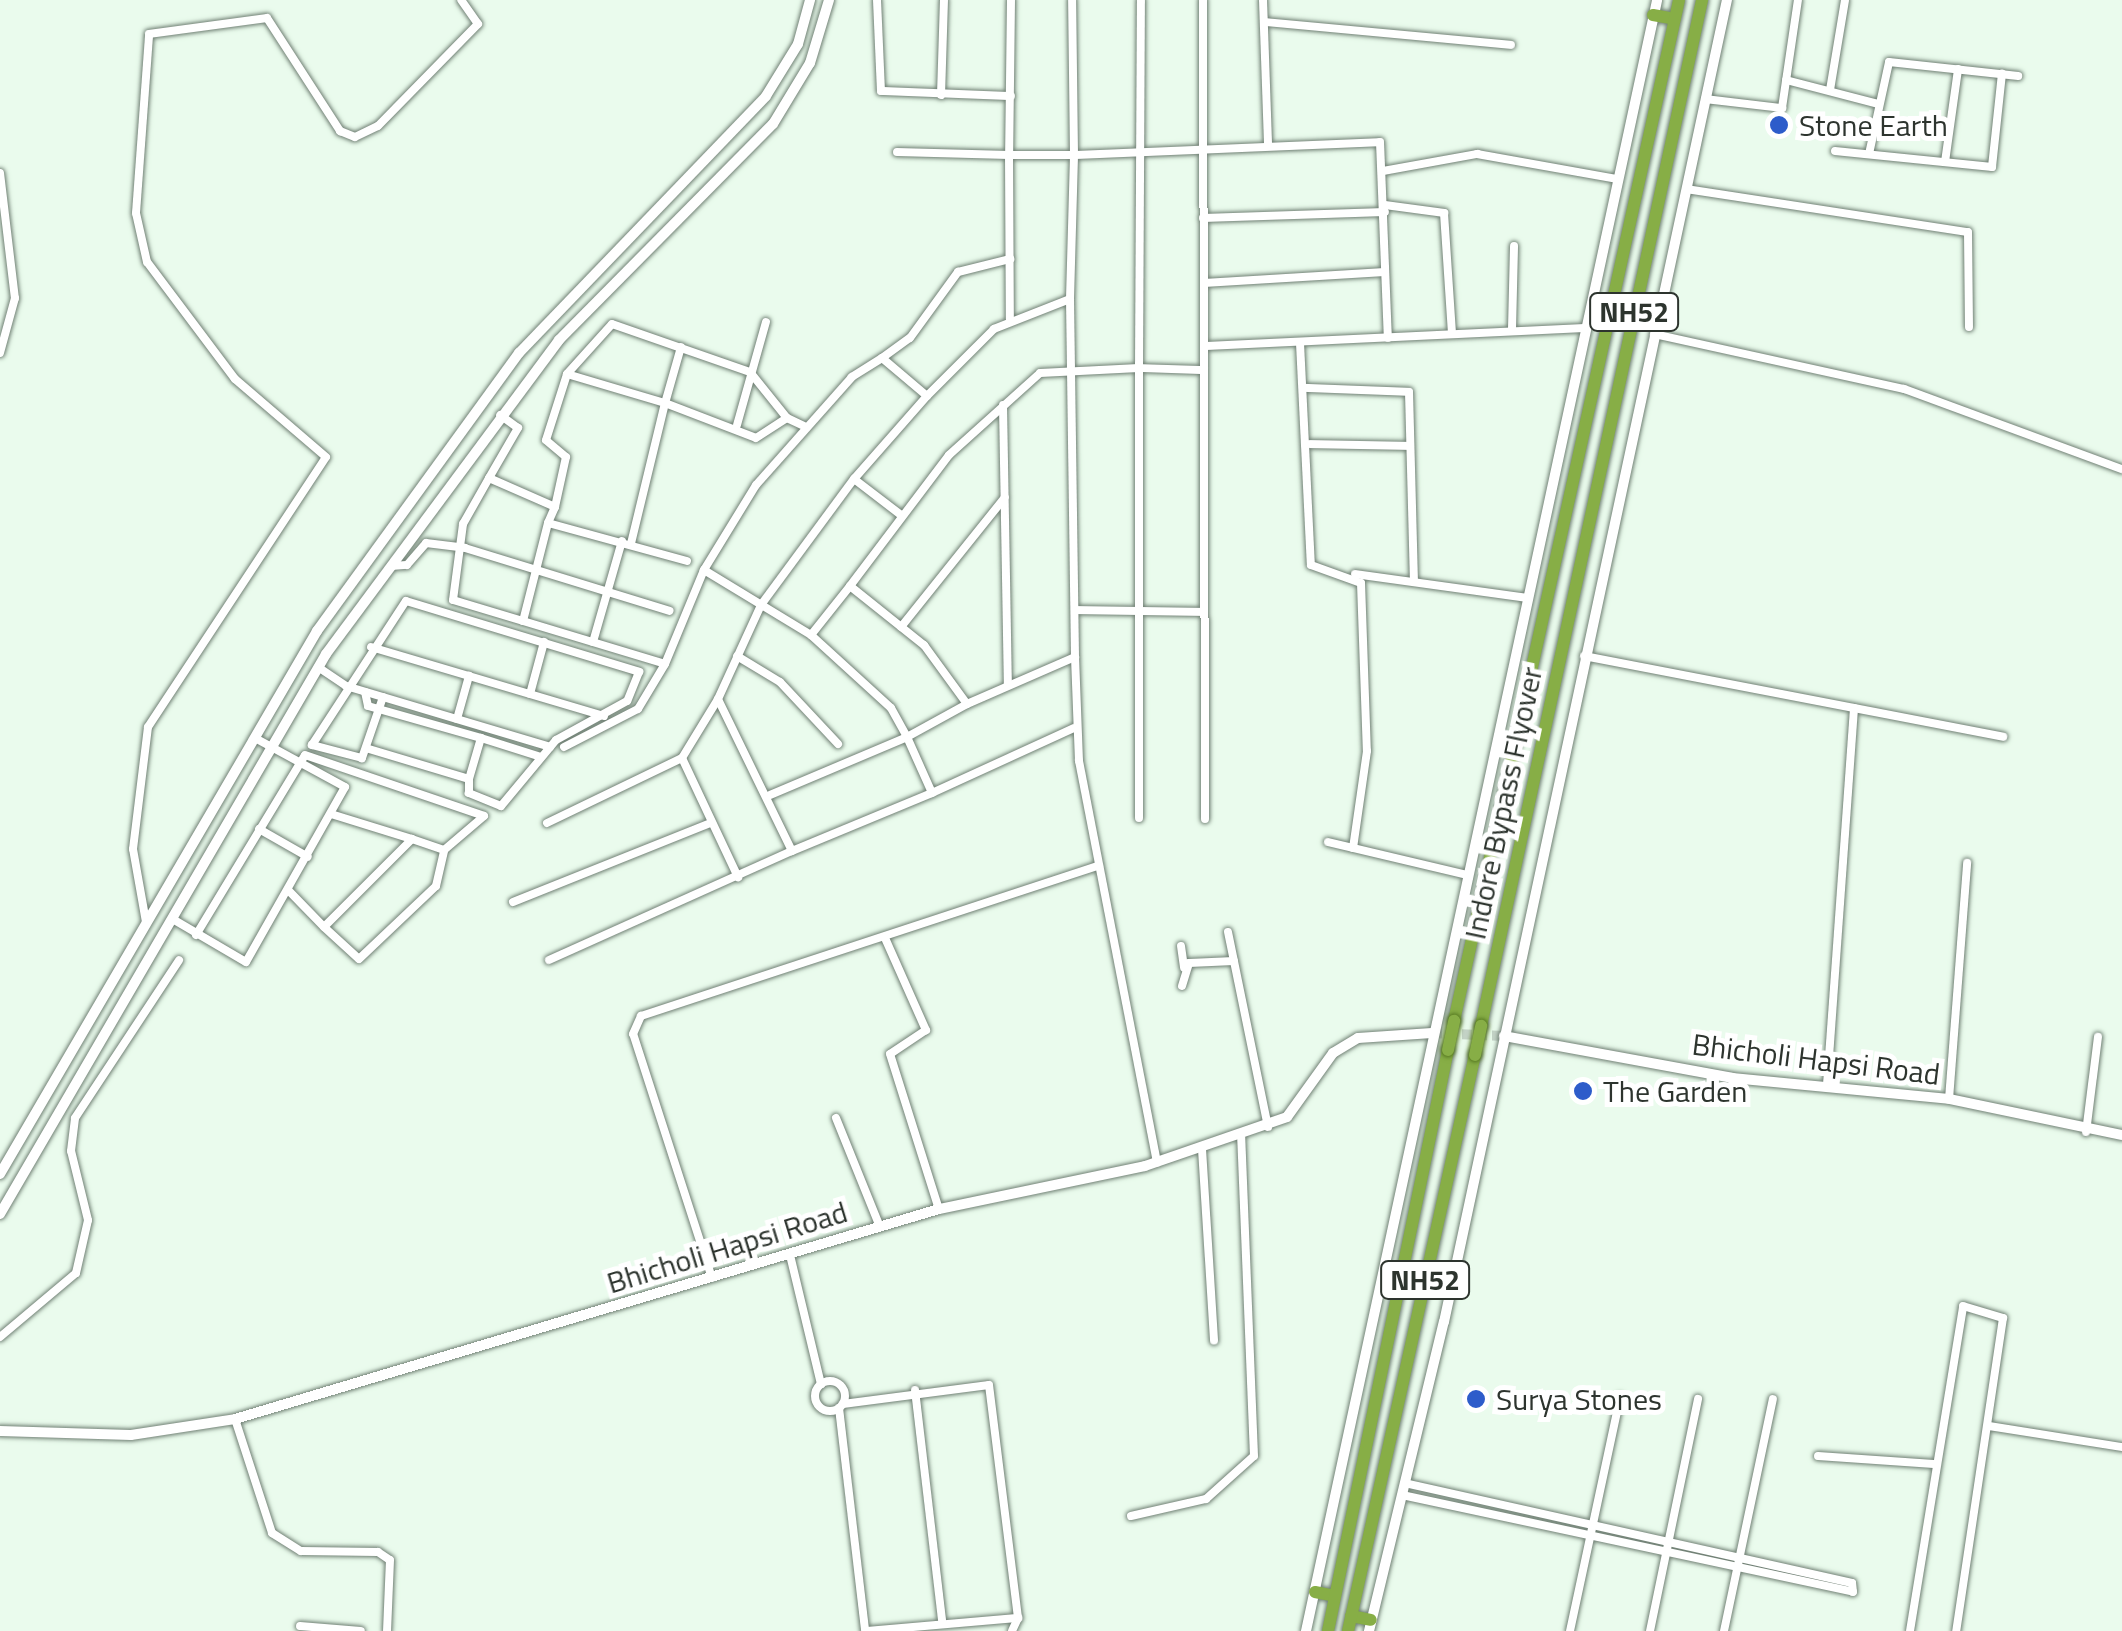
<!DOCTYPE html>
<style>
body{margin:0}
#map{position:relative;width:2122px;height:1631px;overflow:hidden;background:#eafbed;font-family:"Titillium Web",sans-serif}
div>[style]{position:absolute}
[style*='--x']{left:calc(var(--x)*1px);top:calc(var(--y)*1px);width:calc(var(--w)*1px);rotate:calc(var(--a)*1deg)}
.tertiary-tunnel>*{height:10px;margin-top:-5px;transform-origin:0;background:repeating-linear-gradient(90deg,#c4d3c7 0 10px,transparent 0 15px)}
.roads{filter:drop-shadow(0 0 2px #708074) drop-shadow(0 0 2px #708074)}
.minor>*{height:8px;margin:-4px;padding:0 4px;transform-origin:4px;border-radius:4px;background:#fff}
.minor>.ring{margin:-4px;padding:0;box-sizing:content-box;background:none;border:8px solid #fff;border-radius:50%}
.tertiary>*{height:10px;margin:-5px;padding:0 5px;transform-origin:5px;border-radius:5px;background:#fff}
.trunk>*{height:12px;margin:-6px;padding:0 6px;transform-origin:6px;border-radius:6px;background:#87ae46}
.bridges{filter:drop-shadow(0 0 2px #547620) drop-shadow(0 0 2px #547620)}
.trunk-bridge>*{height:12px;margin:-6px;padding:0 6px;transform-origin:6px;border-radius:6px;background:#87ae46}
.dots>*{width:28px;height:28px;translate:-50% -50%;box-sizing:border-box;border:5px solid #fff;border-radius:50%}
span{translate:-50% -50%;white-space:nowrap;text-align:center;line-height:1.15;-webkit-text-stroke:10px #fff;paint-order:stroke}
.shield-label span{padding:2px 8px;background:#fff;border:2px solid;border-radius:8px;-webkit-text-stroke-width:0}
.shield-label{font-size:28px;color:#2d342e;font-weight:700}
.poi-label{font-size:30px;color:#2d342e}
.left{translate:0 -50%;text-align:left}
.street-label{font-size:30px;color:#2d342e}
</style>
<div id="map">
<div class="tertiary-tunnel">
<i style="--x:1432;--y:1033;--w:72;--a:2.4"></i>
</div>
<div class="roads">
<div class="minor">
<i style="--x:877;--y:0;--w:91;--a:87.5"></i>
<i style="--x:881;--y:91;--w:130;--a:2.2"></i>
<i style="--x:1011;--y:0;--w:155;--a:90.7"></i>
<i style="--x:1009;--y:155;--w:65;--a:0"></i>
<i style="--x:1074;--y:155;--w:155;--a:-90.7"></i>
<i style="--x:1203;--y:0;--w:819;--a:89.86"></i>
<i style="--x:1263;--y:0;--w:146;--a:88"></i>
<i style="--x:1265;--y:22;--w:247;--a:5.3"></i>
<i style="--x:1786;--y:80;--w:95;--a:14.6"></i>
<i style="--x:1830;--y:90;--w:91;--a:-80.5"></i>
<i style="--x:941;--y:95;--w:95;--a:-88.2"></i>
<i style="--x:1705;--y:99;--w:78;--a:6.7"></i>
<i style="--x:1782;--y:108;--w:109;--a:-81.6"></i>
<i style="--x:1835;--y:151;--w:158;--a:5.8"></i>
<i style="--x:1992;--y:167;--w:94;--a:-83.9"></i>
<i style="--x:897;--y:152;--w:112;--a:1.5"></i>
<i style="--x:1009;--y:155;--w:164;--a:89.7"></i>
<i style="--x:1869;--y:154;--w:94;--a:-77.7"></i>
<i style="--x:1889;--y:62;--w:130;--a:6.2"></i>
<i style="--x:1945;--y:162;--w:94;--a:-82"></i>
<i style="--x:1383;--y:171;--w:96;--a:-10.3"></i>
<i style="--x:1477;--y:154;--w:143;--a:10.1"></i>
<i style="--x:0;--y:173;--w:126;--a:83.2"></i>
<i style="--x:15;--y:298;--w:57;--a:105.3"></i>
<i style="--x:1686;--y:189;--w:285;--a:8.7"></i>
<i style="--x:1968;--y:232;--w:95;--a:89.4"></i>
<i style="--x:1385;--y:205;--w:60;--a:7.7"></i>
<i style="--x:1444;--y:213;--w:121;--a:86.2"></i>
<i style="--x:1203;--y:218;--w:182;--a:-1.9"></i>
<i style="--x:1204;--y:283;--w:181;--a:-3.5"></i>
<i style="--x:1070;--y:299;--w:144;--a:-88.4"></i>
<i style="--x:1074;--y:155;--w:306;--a:-2.4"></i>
<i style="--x:1380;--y:142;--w:196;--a:87.7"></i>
<i style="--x:1512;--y:329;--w:83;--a:-88.6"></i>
<i style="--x:1654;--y:334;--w:256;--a:12.4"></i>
<i style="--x:1904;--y:389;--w:232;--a:20.2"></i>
<i style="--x:1300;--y:343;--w:222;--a:87.2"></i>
<i style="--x:1311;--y:565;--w:53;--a:19.8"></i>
<i style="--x:1361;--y:583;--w:168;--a:88"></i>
<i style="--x:1367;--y:751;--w:98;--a:98.2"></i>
<i style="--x:1205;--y:346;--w:381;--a:-2.7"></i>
<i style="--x:681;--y:347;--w:58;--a:105.9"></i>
<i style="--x:665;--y:403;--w:97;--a:21"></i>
<i style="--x:756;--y:438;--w:37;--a:-33"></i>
<i style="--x:787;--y:418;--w:19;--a:25"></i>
<i style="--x:882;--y:358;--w:34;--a:-36"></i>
<i style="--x:910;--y:338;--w:82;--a:-54"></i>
<i style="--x:958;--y:272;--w:54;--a:-14"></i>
<i style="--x:567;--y:374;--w:67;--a:-48"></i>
<i style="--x:612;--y:324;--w:146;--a:19.2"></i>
<i style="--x:750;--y:372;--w:59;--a:51.2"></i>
<i style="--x:1306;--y:388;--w:103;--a:2.2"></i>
<i style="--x:1409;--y:392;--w:187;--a:88.5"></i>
<i style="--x:1003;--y:405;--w:279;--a:89"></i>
<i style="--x:737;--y:425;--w:107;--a:-74.3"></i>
<i style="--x:1310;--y:444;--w:100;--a:1.1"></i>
<i style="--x:489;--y:478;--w:58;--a:-59.9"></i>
<i style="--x:518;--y:428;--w:22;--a:-144"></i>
<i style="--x:555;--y:507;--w:51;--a:-77.6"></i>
<i style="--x:566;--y:457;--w:26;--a:-140"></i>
<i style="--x:546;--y:440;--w:69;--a:-72.3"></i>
<i style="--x:567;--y:374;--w:102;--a:16.5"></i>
<i style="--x:665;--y:403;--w:145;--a:103.6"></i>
<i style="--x:901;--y:515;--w:59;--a:-142.5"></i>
<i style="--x:854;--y:479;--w:111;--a:-48.7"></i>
<i style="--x:687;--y:561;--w:144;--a:-164.7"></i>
<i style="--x:548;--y:523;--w:101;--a:104.3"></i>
<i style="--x:523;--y:621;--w:148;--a:16.8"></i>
<i style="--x:665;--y:664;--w:102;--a:-67.5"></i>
<i style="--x:391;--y:566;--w:16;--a:-4"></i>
<i style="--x:407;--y:565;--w:29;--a:-49"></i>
<i style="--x:426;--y:543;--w:39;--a:7"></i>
<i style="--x:465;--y:548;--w:214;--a:17.1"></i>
<i style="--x:1355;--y:574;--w:174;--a:7.9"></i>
<i style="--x:850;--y:586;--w:164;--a:-52.9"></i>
<i style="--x:949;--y:455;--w:122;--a:-42"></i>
<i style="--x:1040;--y:373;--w:99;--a:-2.9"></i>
<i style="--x:1139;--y:368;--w:368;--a:-89.7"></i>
<i style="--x:1076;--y:610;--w:128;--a:0.9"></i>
<i style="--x:523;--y:621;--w:73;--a:-163.3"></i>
<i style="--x:453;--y:600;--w:77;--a:-82.5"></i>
<i style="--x:463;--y:524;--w:53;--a:-60.5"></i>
<i style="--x:489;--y:478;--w:72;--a:23.7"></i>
<i style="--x:555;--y:507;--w:17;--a:114"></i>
<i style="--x:901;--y:627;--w:166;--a:-51.3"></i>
<i style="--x:811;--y:635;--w:108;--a:42.4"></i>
<i style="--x:891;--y:708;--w:33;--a:61"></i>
<i style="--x:907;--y:737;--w:68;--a:-28.8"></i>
<i style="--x:593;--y:642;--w:105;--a:-74"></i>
<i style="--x:371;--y:647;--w:243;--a:16.5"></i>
<i style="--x:737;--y:656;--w:50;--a:31.2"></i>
<i style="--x:780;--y:682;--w:85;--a:46.9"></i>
<i style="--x:1584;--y:656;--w:427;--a:10.9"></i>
<i style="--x:1075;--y:657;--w:358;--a:-90.8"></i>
<i style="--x:1070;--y:299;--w:82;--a:158.5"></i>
<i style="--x:994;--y:329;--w:95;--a:135"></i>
<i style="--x:927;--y:396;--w:59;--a:-139.8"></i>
<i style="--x:882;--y:358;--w:36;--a:148"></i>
<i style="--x:852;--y:377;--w:144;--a:131.6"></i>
<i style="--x:756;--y:485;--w:100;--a:121.5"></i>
<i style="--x:704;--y:570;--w:125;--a:31.3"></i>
<i style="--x:811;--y:635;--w:63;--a:-51.5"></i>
<i style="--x:850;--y:586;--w:95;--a:38.6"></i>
<i style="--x:924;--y:645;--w:73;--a:53.9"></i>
<i style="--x:967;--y:704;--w:118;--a:-23.5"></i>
<i style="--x:1075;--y:657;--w:104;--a:87.8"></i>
<i style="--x:1079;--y:761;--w:409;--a:79"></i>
<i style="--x:318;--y:667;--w:34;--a:34"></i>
<i style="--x:346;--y:686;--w:213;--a:16.6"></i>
<i style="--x:365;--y:692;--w:14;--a:78"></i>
<i style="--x:368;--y:706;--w:117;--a:15.8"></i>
<i style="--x:530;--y:694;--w:54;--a:-74.9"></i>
<i style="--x:383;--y:697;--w:65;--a:109"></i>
<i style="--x:362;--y:758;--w:52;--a:-165.4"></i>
<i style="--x:312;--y:745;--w:172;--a:-56.9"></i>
<i style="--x:406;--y:601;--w:244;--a:16.9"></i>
<i style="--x:639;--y:672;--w:31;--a:112"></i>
<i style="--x:627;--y:701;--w:81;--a:151.2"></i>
<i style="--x:556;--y:740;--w:86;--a:129.8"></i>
<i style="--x:501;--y:806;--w:35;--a:-158"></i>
<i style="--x:469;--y:793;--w:14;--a:-90"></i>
<i style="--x:457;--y:719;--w:45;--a:-74.4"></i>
<i style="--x:564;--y:747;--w:83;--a:-27.2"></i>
<i style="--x:638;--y:709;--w:52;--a:-59"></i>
<i style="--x:369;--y:749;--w:104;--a:16.7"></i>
<i style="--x:469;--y:779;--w:43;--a:-73.7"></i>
<i style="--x:481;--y:738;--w:63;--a:17.6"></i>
<i style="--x:682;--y:758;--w:69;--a:-58.6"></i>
<i style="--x:770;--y:795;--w:149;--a:-22.9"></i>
<i style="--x:907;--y:737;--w:61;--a:65.9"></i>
<i style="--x:932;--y:793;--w:156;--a:-24.6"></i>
<i style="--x:331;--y:814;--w:85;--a:17.2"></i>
<i style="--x:1139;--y:818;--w:450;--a:-90"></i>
<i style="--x:1139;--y:368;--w:65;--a:1.8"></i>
<i style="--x:547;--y:823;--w:150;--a:-25.7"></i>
<i style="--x:682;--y:758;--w:132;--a:64.8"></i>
<i style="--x:259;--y:829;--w:56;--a:29.7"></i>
<i style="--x:1328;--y:842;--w:144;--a:13.3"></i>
<i style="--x:792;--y:851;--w:152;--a:-22.5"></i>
<i style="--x:513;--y:902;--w:213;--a:-21.8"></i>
<i style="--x:176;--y:921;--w:81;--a:30.4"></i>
<i style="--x:246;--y:962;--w:201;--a:-60.5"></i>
<i style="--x:345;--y:787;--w:102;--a:-151.4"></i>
<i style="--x:146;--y:922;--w:74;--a:-100.1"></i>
<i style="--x:133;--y:849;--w:123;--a:-83"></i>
<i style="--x:148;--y:727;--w:323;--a:-56.6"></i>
<i style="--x:326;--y:457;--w:120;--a:-139.4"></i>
<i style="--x:235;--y:379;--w:146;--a:-126.9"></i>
<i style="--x:147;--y:262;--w:50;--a:-102.7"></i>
<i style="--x:136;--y:213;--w:179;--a:-85.8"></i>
<i style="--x:149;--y:34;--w:119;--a:-7.7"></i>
<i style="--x:267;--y:18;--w:135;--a:57.1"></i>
<i style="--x:340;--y:131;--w:16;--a:22"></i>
<i style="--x:355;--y:137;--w:25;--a:-26"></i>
<i style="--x:378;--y:126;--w:143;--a:-45.6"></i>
<i style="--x:478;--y:24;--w:29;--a:-125"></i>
<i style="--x:324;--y:927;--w:47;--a:42.4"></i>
<i style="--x:359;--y:959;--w:106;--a:-43.5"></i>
<i style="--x:436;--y:886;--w:37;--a:-77"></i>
<i style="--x:1228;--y:932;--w:199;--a:78.4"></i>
<i style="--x:196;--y:935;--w:210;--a:-58.8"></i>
<i style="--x:305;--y:755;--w:189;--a:18.8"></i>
<i style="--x:484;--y:816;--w:52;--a:139.6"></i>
<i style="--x:444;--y:850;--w:34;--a:-161"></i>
<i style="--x:412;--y:839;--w:124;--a:135"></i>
<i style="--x:324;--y:927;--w:50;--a:-134.2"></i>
<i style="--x:885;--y:938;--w:101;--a:66"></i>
<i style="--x:926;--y:1030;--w:43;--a:146.3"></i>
<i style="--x:890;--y:1054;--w:163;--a:72.5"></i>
<i style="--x:1181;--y:946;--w:22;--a:82"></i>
<i style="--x:549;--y:960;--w:266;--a:-24.2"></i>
<i style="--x:792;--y:851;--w:169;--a:-116"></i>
<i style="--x:718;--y:699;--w:103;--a:-65.4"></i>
<i style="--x:761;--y:605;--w:157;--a:-53.6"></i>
<i style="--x:1182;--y:986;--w:24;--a:-73"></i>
<i style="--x:1189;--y:963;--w:45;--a:-2.5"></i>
<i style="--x:1827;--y:1085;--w:378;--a:-85.9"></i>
<i style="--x:1949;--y:1099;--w:237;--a:-85.6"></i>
<i style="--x:836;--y:1118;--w:118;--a:68"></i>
<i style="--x:2086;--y:1132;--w:96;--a:-82.8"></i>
<i style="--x:1202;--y:1149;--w:192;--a:86.4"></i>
<i style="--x:790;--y:1255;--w:133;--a:76.5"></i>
<i style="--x:712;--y:1278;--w:256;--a:-107.9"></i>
<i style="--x:633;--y:1034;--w:20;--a:-66"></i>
<i style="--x:641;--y:1016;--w:482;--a:-18.2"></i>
<i style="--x:0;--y:1337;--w:99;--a:-40.1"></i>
<i style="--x:76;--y:1273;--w:54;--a:-77.2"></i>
<i style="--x:88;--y:1220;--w:71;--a:-103.8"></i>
<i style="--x:71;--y:1151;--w:33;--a:-83"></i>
<i style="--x:75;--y:1118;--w:189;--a:-56.6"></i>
<i class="ring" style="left:815px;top:1381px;width:22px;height:22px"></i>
<i style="--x:915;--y:1390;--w:233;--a:83.3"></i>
<i style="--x:843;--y:1404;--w:147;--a:-7.4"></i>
<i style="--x:989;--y:1385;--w:235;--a:82.9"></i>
<i style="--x:1018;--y:1618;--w:14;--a:115"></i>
<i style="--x:839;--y:1408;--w:225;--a:83.3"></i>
<i style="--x:235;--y:1419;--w:120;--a:72"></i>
<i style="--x:272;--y:1533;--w:34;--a:32"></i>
<i style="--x:301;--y:1551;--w:77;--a:0.7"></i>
<i style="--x:378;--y:1552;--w:14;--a:34"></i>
<i style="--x:390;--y:1560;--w:71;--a:92.4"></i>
<i style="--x:1989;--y:1426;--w:135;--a:9"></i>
<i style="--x:1818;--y:1456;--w:116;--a:3.9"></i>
<i style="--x:1402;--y:1495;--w:461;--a:12.1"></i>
<i style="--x:1853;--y:1592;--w:9;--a:-96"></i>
<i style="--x:1852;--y:1583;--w:458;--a:-167.4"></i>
<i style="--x:1131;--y:1516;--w:77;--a:-12.8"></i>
<i style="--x:1206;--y:1499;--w:64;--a:-41.9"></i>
<i style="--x:1254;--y:1456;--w:319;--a:-92.3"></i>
<i style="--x:300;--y:1626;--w:61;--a:4.7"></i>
<i style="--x:868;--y:1631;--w:151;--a:-5"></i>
<i style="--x:1570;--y:1631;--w:239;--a:-77.9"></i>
<i style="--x:1650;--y:1631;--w:237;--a:-78.3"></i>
<i style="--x:1724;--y:1631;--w:237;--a:-78.1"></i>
<i style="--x:1910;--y:1631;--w:329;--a:-80.7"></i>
<i style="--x:1963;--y:1306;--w:42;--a:16.7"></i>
<i style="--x:2003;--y:1318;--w:317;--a:98.5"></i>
</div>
<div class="tertiary">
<i style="--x:1504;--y:1036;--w:232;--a:10.4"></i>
<i style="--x:1732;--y:1078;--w:218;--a:5.5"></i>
<i style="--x:1949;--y:1099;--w:177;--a:11.8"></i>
<i style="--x:0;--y:1174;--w:629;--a:-59.72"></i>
<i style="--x:317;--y:631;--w:344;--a:-54"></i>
<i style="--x:519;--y:353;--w:356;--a:-46.1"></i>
<i style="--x:766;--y:96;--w:61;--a:-58.4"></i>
<i style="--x:798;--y:44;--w:46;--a:-74.7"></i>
<i style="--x:0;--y:1214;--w:648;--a:-59.79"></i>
<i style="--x:326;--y:654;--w:391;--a:-53.4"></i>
<i style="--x:559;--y:340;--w:304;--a:-45.3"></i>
<i style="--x:773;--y:124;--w:71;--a:-58.8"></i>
<i style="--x:810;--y:63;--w:66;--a:-73.2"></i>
<i style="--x:0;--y:1431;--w:131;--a:1.7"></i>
<i style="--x:131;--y:1435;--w:105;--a:-8.7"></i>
<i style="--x:235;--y:1419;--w:735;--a:-16.61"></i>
<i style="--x:939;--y:1209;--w:210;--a:-11.8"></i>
<i style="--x:1145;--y:1166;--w:150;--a:-19"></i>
<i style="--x:1287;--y:1117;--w:79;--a:-54.3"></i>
<i style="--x:1333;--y:1053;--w:29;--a:-31"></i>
<i style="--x:1358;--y:1038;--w:74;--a:-3.9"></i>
<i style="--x:1306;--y:1631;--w:1668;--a:-77.85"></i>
<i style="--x:1369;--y:1631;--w:318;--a:-76.4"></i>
<i style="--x:1444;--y:1322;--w:1352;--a:-77.92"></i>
</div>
<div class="trunk">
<i style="--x:1653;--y:15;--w:22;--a:10"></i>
<i style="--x:1454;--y:1021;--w:1045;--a:-77.57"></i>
<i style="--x:1481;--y:1026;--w:1050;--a:-77.84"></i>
<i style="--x:1315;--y:1592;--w:20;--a:11"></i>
<i style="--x:1351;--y:1616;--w:20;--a:11"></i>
<i style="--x:1328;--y:1631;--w:593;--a:-78.33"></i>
<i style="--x:1348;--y:1631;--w:590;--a:-77.57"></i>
</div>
</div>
<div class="bridges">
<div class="trunk-bridge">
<i style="--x:1448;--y:1050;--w:30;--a:-78"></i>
<i style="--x:1475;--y:1055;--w:30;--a:-78"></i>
</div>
</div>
<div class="dots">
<i style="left:1779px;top:125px;background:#2d5cca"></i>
<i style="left:1583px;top:1091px;background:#2d5cca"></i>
<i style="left:1476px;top:1399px;background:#2d5cca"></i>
</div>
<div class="shield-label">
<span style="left:1634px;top:312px">NH52</span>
<span style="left:1425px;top:1280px">NH52</span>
</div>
<div class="poi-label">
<span class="left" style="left:1799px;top:125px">Stone Earth</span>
<span class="left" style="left:1603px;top:1091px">The Garden</span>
<span class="left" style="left:1496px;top:1399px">Surya Stones</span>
</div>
<div class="street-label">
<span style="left:1503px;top:803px;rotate:-78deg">Indore Bypass Flyover</span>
<span style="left:1816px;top:1059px;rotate:7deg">Bhicholi Hapsi Road</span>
<span style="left:727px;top:1247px;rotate:-17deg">Bhicholi Hapsi Road</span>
</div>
</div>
